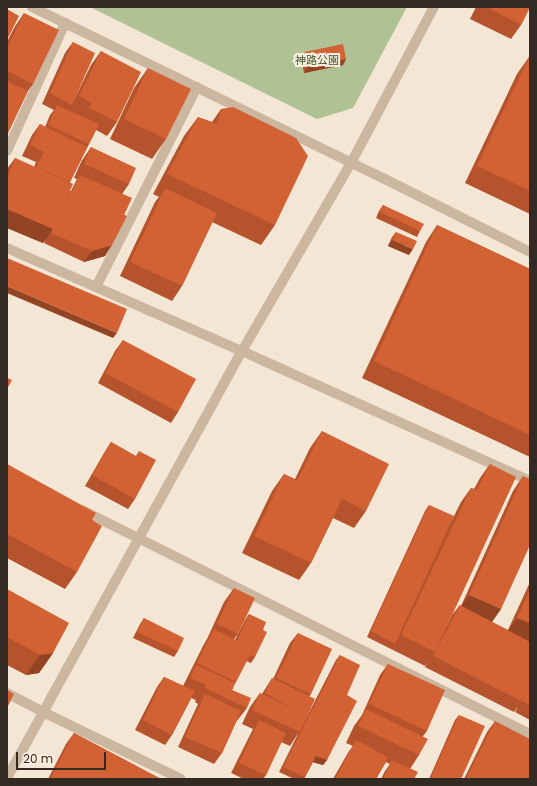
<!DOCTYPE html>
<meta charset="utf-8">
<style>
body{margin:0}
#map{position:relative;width:537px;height:786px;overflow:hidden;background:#f3e6d4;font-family:Poppins,"Noto Sans JP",sans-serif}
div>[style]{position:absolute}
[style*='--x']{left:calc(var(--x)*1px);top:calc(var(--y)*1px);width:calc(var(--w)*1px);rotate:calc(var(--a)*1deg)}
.green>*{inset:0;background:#b0c294}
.minor>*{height:10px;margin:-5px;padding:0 5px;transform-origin:5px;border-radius:5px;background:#cbb6a0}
.wall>*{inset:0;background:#b5532c}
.shaded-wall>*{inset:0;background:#934424}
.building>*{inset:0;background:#d26133}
span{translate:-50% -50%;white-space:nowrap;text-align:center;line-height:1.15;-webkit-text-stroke:4px #faf0e1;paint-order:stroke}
.park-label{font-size:11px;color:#415525}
.frame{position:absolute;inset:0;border:8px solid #342a24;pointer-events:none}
.scale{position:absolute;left:16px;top:752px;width:90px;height:18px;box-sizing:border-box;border:2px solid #342a24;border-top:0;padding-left:5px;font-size:12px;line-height:14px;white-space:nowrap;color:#342a24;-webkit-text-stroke:3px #faf0e1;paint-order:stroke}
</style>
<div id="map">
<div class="green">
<i style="clip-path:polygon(90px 7px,407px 7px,353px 108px,317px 119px)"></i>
</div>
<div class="minor">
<i style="--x:32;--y:7;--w:390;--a:26"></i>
<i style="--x:383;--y:178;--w:165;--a:26.7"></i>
<i style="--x:7;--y:151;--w:141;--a:-65.6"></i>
<i style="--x:7;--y:248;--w:257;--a:23.7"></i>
<i style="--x:242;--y:351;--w:316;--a:24.3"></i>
<i style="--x:96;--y:287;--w:224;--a:-63.2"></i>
<i style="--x:82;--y:510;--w:501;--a:26.57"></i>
<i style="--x:7;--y:693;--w:41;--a:27.8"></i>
<i style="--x:43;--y:712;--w:153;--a:25.9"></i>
<i style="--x:7;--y:778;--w:487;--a:-61.2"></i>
<i style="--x:242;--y:351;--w:217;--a:-59.9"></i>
<i style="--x:351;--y:163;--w:177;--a:-62"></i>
</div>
<div class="wall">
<i style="clip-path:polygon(476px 7px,530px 7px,521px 25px,511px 39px,470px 19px)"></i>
<i style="clip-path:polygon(24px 13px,33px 84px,27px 92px,7px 135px,7px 42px,14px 28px)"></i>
<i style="clip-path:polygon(73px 42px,74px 100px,91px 65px,101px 51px,117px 122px,107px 136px,96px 130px,70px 182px,70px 191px,71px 191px,77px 179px,74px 178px,81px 162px,91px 147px,129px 184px,122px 194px,105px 256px,84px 262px,44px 243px,45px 240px,43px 243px,7px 228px,7px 169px,15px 158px,34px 167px,36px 162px,22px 156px,32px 135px,40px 124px,45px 127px,50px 115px,54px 110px,42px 104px,65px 53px)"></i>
<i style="clip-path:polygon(305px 52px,346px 59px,343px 65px,304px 73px,301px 57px)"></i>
<i style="clip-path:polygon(529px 57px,530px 58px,530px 214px,465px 183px,517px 74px)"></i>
<i style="clip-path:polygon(148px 68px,166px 139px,152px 159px,110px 139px,134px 88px)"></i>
<i style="clip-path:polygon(221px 109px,275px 225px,261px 245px,212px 222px,182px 286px,172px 301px,120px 276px,155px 202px,159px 197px,153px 194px,184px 136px,198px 117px,212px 122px)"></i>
<i style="clip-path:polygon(383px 205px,420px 231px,417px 237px,376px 218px,379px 211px)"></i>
<i style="clip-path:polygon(437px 225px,530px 269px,530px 457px,362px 378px,426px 242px)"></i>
<i style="clip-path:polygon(396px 232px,409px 255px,388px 246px,392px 237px)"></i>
<i style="clip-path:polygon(123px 340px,178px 412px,171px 423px,98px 383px,115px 351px)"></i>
<i style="clip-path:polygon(322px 431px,366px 511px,354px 528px,333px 518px,311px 563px,299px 580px,242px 553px,272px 491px,284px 474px,295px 479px,310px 448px)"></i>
<i style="clip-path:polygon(111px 442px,136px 456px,139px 451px,135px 499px,128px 509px,85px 486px,104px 453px)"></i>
<i style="clip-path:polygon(7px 464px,92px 520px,77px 572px,65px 589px,7px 558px)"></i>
<i style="clip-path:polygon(490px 464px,447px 626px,452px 615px,460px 605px,461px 606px,513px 491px,523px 476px,501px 609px,492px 622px,508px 630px,530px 582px,530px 720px,515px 712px,518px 706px,514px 712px,425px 667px,428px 661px,425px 666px,367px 637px,425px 511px,429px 505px,450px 524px,461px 502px,471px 488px,474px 489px,480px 478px)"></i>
<i style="clip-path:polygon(234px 588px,238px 634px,234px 639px,235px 640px,245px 620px,249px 614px,263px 630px,255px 657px,251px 663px,246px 661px,232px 690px,247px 708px,236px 722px,222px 753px,214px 764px,178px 747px,198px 704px,195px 702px,196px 700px,191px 698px,172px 735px,165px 745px,135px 730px,157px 687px,164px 677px,183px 686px,204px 644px,207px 639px,224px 602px)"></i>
<i style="clip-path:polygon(7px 589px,53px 653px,39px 673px,26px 675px,7px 665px)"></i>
<i style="clip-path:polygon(144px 618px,178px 651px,174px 657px,133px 638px,140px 624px)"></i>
<i style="clip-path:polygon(298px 633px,311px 694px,309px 697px,300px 730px,336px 660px,340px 655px,347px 695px,327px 760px,323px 765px,313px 762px,304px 779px,294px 779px,279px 772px,299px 732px,290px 746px,281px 742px,266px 775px,263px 779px,244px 779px,231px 773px,253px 729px,242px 724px,250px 707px,260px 693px,262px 694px,272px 678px,273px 679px,290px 643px)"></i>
<i style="clip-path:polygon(388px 664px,427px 731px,423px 736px,419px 755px,410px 769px,414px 779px,381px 779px,385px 771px,390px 764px,386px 762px,376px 779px,333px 779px,349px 751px,353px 746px,346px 743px,354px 726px,362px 715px,380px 675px)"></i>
<i style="clip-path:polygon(459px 715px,461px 779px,429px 779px,455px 720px)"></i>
<i style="clip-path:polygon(495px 721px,530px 779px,464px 779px,487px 732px)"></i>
<i style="clip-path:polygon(74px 733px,161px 779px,48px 779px,66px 744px)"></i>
</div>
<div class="shaded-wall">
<i style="clip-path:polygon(346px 59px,343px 65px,304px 73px,308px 67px)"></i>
<i style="clip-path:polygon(7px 209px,53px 229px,43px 243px,7px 228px)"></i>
<i style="clip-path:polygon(392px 240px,413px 249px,409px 255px,388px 246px)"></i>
<i style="clip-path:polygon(112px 245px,105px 256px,84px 262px,92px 251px)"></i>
<i style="clip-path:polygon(7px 286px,117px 333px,113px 338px,7px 293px)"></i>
<i style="clip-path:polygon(469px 595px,501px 609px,491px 623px,459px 609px)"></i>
<i style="clip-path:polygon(517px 618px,530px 623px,530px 642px,507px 632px)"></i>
<i style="clip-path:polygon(53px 653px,39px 673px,26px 675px,40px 655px)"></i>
<i style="clip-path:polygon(316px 756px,327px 760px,323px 765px,312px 762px)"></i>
</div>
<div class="building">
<i style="clip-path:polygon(486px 7px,530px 7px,521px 25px)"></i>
<i style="clip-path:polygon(7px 9px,19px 16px,7px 40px)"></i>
<i style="clip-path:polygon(24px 13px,59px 30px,33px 84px,7px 71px,7px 48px)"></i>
<i style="clip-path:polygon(73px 42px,95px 53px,72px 105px,50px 93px)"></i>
<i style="clip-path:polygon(343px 44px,346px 59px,308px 67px,305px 52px)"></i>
<i style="clip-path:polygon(101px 51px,141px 72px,117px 122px,89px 108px,92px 103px,79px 96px)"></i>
<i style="clip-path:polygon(529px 57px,530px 58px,530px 191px,477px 166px)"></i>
<i style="clip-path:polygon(148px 68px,191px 89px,166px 139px,124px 119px)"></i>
<i style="clip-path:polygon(7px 81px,28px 91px,7px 135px)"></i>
<i style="clip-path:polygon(57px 105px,99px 124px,89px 144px,48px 125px)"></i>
<i style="clip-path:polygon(233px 107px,296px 138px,308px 156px,275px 225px,167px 174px,198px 117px,217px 124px,221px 109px)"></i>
<i style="clip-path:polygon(40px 124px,87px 147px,70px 182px,36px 167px,44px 152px,30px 145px)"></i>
<i style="clip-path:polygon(91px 147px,136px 168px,129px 184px,84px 164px)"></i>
<i style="clip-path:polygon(15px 158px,73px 184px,53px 229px,7px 209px,7px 178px)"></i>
<i style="clip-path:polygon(80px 175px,132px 198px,124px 215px,72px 192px)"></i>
<i style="clip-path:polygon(165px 188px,217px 213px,182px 286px,130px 262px)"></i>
<i style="clip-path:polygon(70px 191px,127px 216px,112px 245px,92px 251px,51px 233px)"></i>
<i style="clip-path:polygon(383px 205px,424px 224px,420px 231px,380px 212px)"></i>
<i style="clip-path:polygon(437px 225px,530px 269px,530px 435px,374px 361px)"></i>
<i style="clip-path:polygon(396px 232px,417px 241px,413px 249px,392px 240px)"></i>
<i style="clip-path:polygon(7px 258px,127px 309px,117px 333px,7px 286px)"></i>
<i style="clip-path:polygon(123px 340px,196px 379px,178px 412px,105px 373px)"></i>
<i style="clip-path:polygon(7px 378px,12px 380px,7px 389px)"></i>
<i style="clip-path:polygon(322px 431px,389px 464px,366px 511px,342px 499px,311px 563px,254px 536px,284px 474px,297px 481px)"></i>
<i style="clip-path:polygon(111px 442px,137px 457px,139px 451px,156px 460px,135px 499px,92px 475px)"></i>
<i style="clip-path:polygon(7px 464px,96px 513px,92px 520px,102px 526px,77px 572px,7px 534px)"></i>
<i style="clip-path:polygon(490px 464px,516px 477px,435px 652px,401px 635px,471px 488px,477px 490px)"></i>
<i style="clip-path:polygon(523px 476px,530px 479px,530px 545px,501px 609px,469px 595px)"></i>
<i style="clip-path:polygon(429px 505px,454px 516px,395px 644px,371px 631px)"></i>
<i style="clip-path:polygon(234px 588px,255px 598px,238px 634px,217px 624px)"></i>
<i style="clip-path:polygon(7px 589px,69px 623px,53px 653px,40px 655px,7px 637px)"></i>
<i style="clip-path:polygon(530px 590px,530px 623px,517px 618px)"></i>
<i style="clip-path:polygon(460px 605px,530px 642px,530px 705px,522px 701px,530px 685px,521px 701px,433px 656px)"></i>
<i style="clip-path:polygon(249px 614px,266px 622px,263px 630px,267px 632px,255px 657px,250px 655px,253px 649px,237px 641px)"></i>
<i style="clip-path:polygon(144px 618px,184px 638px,178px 651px,137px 632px)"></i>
<i style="clip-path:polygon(214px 629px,253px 649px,236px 682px,197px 663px)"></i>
<i style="clip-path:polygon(298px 633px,332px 649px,311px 694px,276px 678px)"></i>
<i style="clip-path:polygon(340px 655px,360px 665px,347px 695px,357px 701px,327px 760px,316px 756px,305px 777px,283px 767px)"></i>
<i style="clip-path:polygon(388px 664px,445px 690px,427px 731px,369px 704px)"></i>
<i style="clip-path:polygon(196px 665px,235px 683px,232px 690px,251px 698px,247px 708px,205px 688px,206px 685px,190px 678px)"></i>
<i style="clip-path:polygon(164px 677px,195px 691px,172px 735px,143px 720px)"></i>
<i style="clip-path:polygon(272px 678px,315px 699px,300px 732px,252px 710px,260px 693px,296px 710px,265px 693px)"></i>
<i style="clip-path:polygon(7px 690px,14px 694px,7px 708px)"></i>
<i style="clip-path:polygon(205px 694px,241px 711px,222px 753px,185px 737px)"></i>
<i style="clip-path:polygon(366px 709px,428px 739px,419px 755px,358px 726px)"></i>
<i style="clip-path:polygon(459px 715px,485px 726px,461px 779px,430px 779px)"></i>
<i style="clip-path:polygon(259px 720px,286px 733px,266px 775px,239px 763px)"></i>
<i style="clip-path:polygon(495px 721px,530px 739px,530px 779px,466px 779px)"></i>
<i style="clip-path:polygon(74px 733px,161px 779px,50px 779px)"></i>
<i style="clip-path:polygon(356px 740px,388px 757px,376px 779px,335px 779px)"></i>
<i style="clip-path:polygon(392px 760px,418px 772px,414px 779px,383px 779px)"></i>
</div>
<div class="park-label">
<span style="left:317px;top:60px">神路公園</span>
</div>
<div class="frame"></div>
<div class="scale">20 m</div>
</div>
